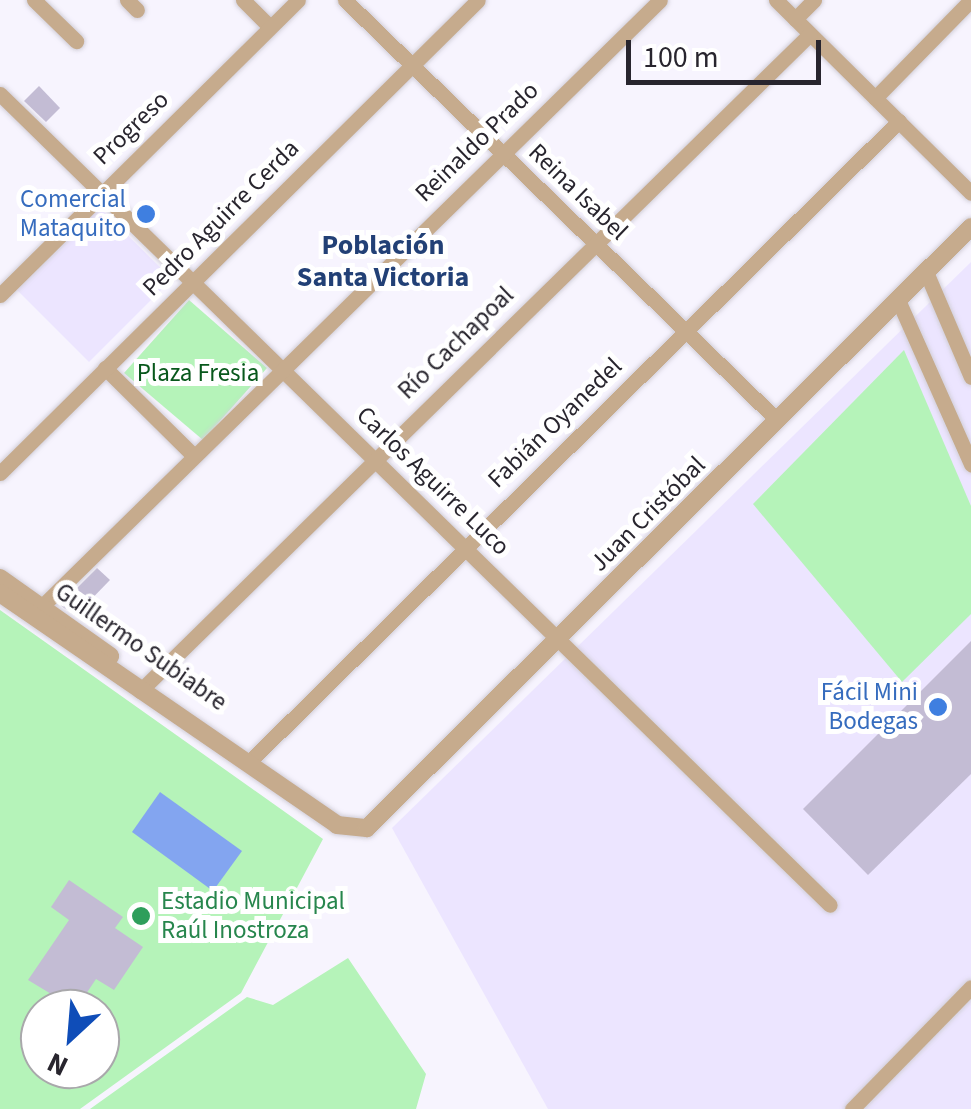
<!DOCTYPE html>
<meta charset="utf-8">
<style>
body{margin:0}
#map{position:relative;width:971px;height:1109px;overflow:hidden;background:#f7f4fe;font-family:"Source Sans 3",sans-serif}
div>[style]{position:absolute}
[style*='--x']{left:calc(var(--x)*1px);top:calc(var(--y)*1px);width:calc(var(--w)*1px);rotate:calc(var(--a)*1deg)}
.built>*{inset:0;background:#ece5ff}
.green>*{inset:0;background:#b5f3b9}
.water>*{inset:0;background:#83a5f0}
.building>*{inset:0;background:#c3bcd4}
.roads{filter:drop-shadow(0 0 2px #d2cfd9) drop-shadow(0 0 2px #d2cfd9)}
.minor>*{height:15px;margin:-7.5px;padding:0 7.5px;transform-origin:7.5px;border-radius:7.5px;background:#c6ab8d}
.tertiary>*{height:18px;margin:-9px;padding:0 9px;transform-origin:9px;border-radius:9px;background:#c6ab8d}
.dots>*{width:28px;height:28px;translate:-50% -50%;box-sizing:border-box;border:5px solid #fff;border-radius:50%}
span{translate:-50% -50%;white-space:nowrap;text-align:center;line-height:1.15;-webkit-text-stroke:10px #fff;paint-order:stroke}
.street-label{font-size:25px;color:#28252e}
.shop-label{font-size:25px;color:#366cbe}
.right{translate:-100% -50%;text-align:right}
.park-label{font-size:25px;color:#08581c}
.leisure-label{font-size:25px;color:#27864d}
.left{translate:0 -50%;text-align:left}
.neighbourhood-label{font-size:28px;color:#224076;font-weight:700}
.north{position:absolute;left:20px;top:989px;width:100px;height:100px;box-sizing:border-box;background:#fff;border:2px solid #a9a8ab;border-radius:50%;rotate:206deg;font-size:28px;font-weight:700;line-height:40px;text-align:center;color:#28252e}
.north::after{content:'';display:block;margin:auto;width:35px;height:45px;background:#0f4db8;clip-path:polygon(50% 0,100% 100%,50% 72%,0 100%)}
.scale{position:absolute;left:626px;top:40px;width:195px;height:45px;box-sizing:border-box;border:5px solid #28252e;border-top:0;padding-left:12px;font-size:30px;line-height:35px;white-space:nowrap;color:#28252e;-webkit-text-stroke:8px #fff;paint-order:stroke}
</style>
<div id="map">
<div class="built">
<i style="clip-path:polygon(99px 207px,172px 279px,89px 362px,16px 289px)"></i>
<i style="clip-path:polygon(971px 262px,971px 1109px,548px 1109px,392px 828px)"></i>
</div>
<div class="green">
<i style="clip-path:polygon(189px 300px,267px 368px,203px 440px,124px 373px)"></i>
<i style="clip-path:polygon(904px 350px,971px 506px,971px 614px,902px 682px,753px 504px)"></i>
<i style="clip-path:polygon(evenodd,0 610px,323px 839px,241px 993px,80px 1109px,0 1109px,0 610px,40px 1009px,100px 1009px,100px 1069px,40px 1069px,40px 1009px)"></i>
<i style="clip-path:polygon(348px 958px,426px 1074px,416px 1109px,90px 1109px,247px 997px,273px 1005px)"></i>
</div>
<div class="water">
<i style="clip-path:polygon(160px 792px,242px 851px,213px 891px,132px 832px)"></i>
</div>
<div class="building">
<i style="clip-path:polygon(39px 86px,60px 108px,46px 122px,24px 101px)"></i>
<i style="clip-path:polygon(97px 568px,110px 580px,75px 616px,60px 605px)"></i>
<i style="clip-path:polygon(971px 641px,971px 774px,868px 875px,803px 809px)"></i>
<i style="clip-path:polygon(69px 880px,123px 917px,115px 928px,143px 947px,114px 990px,96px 979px,76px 1009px,28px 980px,69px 920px,51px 907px)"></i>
</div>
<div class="roads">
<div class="minor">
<i style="--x:34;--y:0;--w:59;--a:44.3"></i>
<i style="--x:127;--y:0;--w:14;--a:45"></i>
<i style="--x:243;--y:0;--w:38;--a:45"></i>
<i style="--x:345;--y:0;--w:603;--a:44.19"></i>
<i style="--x:776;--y:0;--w:274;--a:44.7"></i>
<i style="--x:795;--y:19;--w:27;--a:-45"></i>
<i style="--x:0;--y:94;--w:1160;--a:44.34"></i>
<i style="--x:875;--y:98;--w:137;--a:-45.6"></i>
<i style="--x:926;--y:272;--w:114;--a:66.8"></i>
<i style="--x:0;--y:295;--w:419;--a:-44.7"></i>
<i style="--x:898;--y:300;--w:180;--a:66"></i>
<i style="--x:105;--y:368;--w:125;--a:44.7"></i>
<i style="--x:0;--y:473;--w:672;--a:-44.7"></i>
<i style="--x:35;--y:613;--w:875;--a:-44.44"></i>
<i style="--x:140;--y:691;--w:938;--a:-44.44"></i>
<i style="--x:249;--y:762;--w:913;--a:-44.6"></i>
<i style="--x:852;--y:1109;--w:170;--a:-45.7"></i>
</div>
<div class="tertiary">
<i style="--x:0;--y:578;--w:135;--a:35.3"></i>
<i style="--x:0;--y:593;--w:409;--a:34.5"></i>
<i style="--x:337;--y:825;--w:30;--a:6"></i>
<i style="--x:367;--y:828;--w:852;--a:-44.86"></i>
</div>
</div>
<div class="dots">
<i style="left:146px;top:214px;background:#3f7fe0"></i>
<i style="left:938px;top:707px;background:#3f7fe0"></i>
<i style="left:141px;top:916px;background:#2e9e5b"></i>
</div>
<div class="street-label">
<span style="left:131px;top:128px;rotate:-44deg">Progreso</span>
<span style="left:477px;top:142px;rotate:-44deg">Reinaldo Prado</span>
<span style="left:578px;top:192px;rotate:44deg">Reina Isabel</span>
<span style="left:221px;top:218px;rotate:-45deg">Pedro Aguirre Cerda</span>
<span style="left:456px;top:343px;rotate:-44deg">Río Cachapoal</span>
<span style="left:555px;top:423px;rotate:-44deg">Fabián Oyanedel</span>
<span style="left:433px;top:481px;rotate:44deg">Carlos Aguirre Luco</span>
<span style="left:648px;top:514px;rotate:-45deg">Juan Cristóbal</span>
<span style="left:141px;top:647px;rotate:35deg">Guillermo Subiabre</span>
</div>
<div class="shop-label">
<span class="right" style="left:126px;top:214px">Comercial<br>Mataquito</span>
<span class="right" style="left:918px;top:707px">Fácil Mini<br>Bodegas</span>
</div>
<div class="park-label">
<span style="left:198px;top:373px">Plaza Fresia</span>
</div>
<div class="leisure-label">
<span class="left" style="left:161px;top:916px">Estadio Municipal<br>Raúl Inostroza</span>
</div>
<div class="neighbourhood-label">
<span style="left:383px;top:261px">Población<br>Santa Victoria</span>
</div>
<div class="north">N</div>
<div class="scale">100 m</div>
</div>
